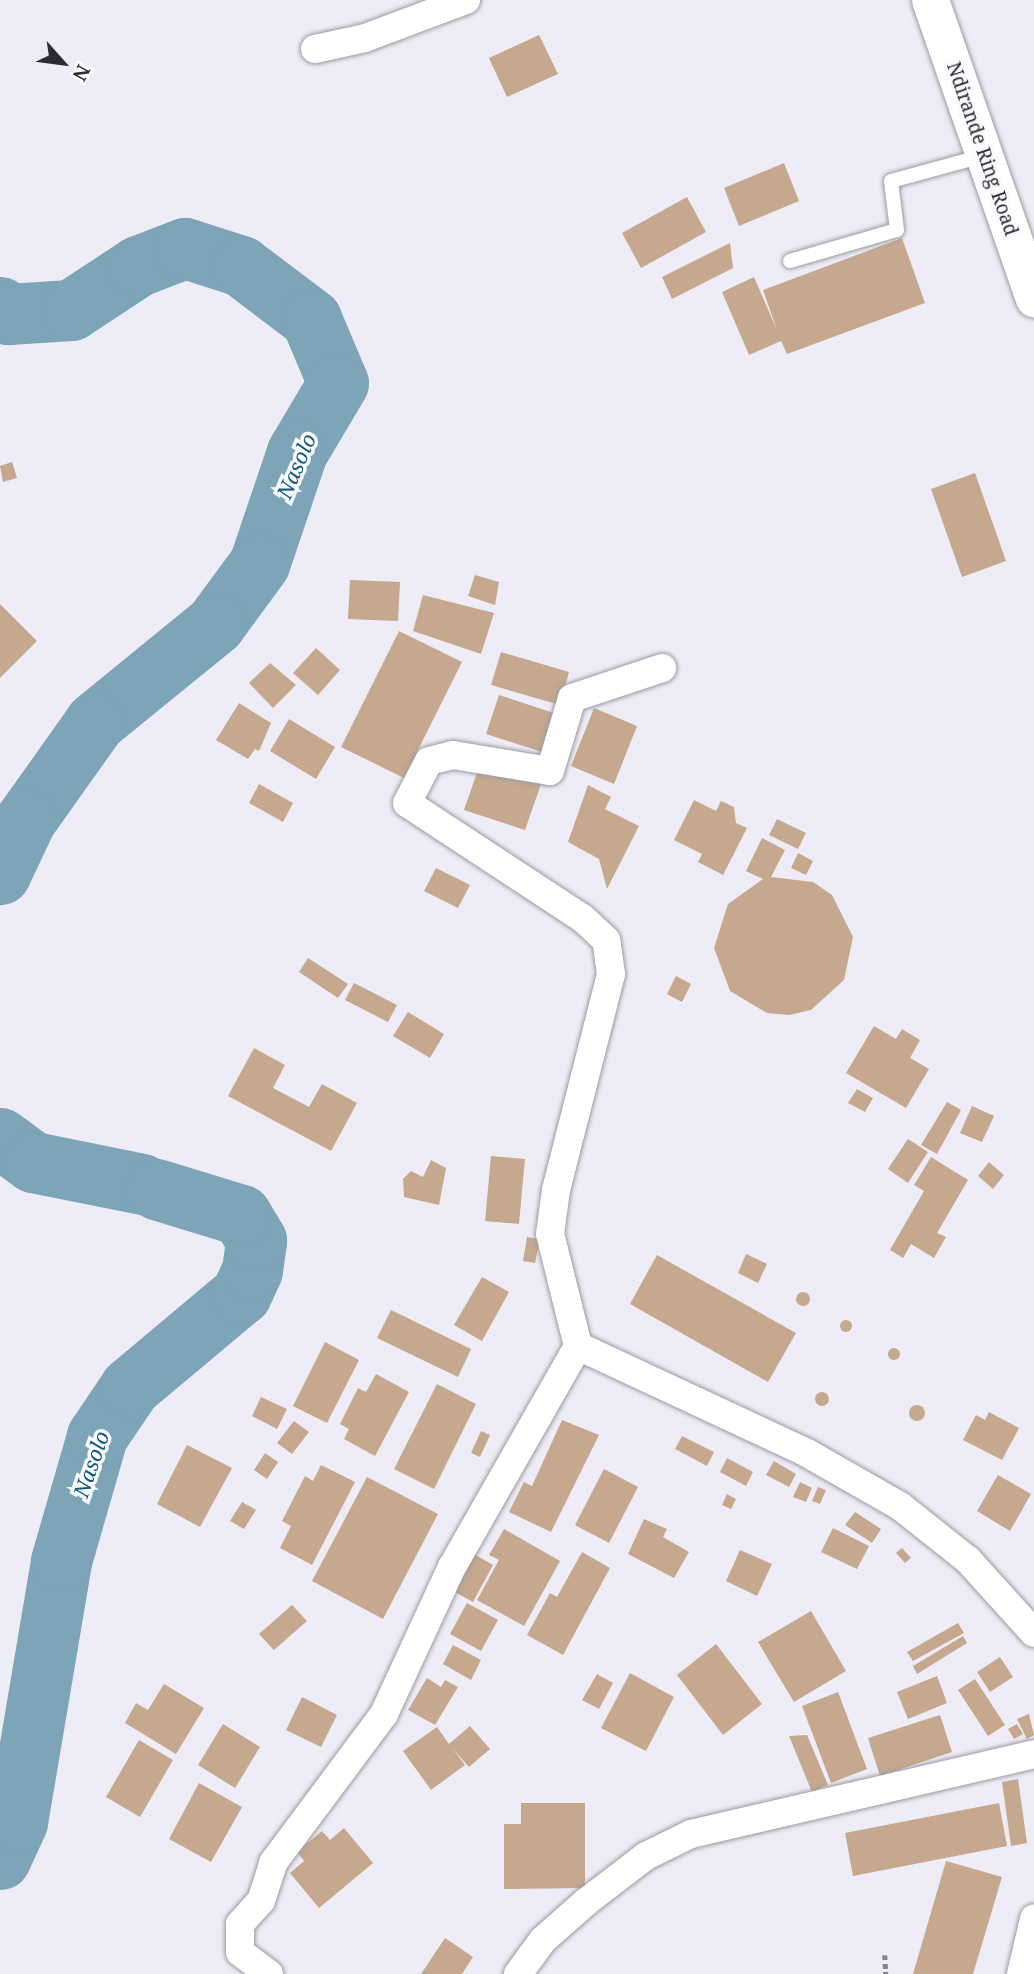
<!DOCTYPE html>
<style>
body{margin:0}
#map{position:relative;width:1034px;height:1974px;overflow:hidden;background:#eeedf7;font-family:"Noto Serif",serif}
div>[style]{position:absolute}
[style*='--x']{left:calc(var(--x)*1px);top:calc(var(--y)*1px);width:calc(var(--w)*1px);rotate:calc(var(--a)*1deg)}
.river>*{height:61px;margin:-30.5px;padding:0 30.5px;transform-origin:30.5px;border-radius:30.5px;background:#7da4b7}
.building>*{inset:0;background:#c5a88d}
.round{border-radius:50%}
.path>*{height:4.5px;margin-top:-2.25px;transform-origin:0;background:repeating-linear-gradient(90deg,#84838a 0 5px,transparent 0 8.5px)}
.roads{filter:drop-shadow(0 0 2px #9b9aa3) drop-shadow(0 0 2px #9b9aa3)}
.service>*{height:14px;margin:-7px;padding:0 7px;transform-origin:7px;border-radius:7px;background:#fff}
.minor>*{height:28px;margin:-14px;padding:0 14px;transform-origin:14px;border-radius:14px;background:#fff}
.tertiary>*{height:37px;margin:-18.5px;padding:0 18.5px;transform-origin:18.5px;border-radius:18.5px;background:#fff}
span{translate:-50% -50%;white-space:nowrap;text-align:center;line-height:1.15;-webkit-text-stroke:7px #fbfbff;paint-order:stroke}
.street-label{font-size:19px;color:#2c2c30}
.water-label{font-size:21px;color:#115a76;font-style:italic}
.north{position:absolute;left:28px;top:28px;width:70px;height:70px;-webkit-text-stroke:5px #fbfbff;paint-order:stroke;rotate:118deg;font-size:19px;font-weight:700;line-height:28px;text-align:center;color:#2c2c30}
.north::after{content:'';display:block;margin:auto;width:24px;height:32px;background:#2c2c30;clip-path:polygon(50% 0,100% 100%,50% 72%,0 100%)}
</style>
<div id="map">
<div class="river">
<i style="--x:0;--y:307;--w:11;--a:41"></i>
<i style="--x:8;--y:314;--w:63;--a:-3.6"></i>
<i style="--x:71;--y:310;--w:80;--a:-33.3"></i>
<i style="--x:138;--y:266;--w:50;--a:-21"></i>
<i style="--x:185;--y:248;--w:59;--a:17.8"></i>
<i style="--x:241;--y:266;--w:88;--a:37.1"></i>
<i style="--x:311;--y:319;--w:69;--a:67.1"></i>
<i style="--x:338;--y:383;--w:80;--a:120.7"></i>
<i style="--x:297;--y:452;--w:118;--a:108.7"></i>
<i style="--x:259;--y:564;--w:74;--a:126.3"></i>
<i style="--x:215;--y:624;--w:155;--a:140.8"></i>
<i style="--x:95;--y:722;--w:119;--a:125.4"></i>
<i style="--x:26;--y:819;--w:61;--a:115.3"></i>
<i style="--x:0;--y:1138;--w:41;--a:36"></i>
<i style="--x:33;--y:1162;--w:111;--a:11.4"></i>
<i style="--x:0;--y:1859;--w:41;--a:-65.3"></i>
<i style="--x:17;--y:1822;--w:265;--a:-80.4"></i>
<i style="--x:61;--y:1561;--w:130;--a:-73.9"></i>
<i style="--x:97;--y:1436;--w:59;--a:-56"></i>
<i style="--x:130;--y:1387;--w:145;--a:-40"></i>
<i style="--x:241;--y:1294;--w:26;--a:-65"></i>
<i style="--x:252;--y:1270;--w:30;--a:-82"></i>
<i style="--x:256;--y:1240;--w:29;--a:-121"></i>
<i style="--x:241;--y:1215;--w:89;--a:-163"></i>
</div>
<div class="building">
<i style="clip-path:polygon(539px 35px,558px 74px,507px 97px,489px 58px)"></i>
<i style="clip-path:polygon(784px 163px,799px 201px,739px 226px,724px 188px)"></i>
<i style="clip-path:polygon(687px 197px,706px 232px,641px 268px,622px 233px)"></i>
<i style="clip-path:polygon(902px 238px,925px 303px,787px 354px,781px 341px,749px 355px,722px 292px,754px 277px,777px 330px,763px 290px)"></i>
<i style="clip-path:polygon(730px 243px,733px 268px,672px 299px,662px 277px)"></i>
<i style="clip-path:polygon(12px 462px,17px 478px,3px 482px,0 466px)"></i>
<i style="clip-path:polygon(975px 473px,1006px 561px,962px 577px,931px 489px)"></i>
<i style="clip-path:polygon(475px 575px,499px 582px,495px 605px,468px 596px)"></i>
<i style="clip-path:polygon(350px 580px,400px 582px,398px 621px,348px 619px)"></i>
<i style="clip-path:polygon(423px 595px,494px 613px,481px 654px,413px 631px)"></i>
<i style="clip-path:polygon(0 604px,37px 641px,0 678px)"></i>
<i style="clip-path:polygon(399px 631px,462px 662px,404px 778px,341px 747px)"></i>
<i style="clip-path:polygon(316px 648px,340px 670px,318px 695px,293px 673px)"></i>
<i style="clip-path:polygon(501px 652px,569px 672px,560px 705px,491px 685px)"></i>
<i style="clip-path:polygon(270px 663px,296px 685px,273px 708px,249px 683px)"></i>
<i style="clip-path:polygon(499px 695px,557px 714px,545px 753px,486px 734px)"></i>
<i style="clip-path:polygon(239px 703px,271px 723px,259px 751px,255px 749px,248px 759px,216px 740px)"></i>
<i style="clip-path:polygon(594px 708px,637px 726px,614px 784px,571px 766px)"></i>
<i style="clip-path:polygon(289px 719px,335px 747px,316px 779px,270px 751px)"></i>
<i style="clip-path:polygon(480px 764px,541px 784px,525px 830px,464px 810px)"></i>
<i style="clip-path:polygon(259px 784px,293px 803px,283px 822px,249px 803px)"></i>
<i style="clip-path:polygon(588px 785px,611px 797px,605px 809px,639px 826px,607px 889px,599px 859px,568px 842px)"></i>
<i style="clip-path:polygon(694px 800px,716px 811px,721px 801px,734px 807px,736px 823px,747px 828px,723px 875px,698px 862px,702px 854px,674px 840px)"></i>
<i style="clip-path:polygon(777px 819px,806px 833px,798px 849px,769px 835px)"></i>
<i style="clip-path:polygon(762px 838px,785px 850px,771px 877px,813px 882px,832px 895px,853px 937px,844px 980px,811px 1010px,789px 1015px,767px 1013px,730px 991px,714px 948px,728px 904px,763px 879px,746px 871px)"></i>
<i style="clip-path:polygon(798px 853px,813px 861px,806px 875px,791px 868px)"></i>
<i style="clip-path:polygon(436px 868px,470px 885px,458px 908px,424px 891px)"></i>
<i style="clip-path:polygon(308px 958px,348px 984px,338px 998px,299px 972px)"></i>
<i style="clip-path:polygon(676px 976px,691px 984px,682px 1002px,667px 994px)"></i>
<i style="clip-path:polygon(354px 983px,397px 1005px,388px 1022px,345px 1000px)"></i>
<i style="clip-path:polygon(408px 1012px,444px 1034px,430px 1058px,393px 1036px)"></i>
<i style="clip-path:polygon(874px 1026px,896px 1039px,902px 1029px,920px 1040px,910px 1058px,929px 1069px,906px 1108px,846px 1073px)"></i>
<i style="clip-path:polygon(254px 1048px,285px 1065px,273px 1088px,309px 1107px,322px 1084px,357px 1103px,331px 1151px,228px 1096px)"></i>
<i style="clip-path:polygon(857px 1089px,873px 1098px,865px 1112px,848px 1103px)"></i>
<i style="clip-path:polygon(947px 1102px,961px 1110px,937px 1154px,921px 1145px)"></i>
<i style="clip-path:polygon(972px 1106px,994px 1116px,982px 1142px,960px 1133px)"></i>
<i style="clip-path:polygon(908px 1139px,928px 1152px,908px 1183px,888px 1169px)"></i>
<i style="clip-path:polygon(491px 1156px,525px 1159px,519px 1224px,485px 1221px)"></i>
<i style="clip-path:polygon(931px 1157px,968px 1180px,937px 1233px,946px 1237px,934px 1258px,911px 1244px,903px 1258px,890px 1250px,924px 1191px,914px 1185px)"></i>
<i style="clip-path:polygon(431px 1160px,446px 1168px,439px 1205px,404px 1197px,403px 1179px,411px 1171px,423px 1177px)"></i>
<i style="clip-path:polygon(989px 1162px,1004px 1175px,993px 1189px,978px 1176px)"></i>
<i style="clip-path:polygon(527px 1237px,540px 1239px,535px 1263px,523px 1261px)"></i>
<i style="clip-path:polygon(746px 1254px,767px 1264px,758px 1283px,738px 1273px)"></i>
<i style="clip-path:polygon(657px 1255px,796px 1333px,768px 1382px,630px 1304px)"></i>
<i style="clip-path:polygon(482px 1277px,509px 1292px,482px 1341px,454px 1325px)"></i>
<i class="round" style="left:796px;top:1292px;width:14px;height:14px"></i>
<i style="clip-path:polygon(391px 1310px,471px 1349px,458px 1377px,377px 1338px)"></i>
<i class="round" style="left:840px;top:1320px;width:12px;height:12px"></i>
<i style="clip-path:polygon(325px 1342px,359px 1360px,327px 1423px,293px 1406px)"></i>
<i class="round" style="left:888px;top:1348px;width:12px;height:12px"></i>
<i style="clip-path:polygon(376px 1374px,409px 1392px,375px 1456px,344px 1439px,349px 1429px,340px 1424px,358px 1388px,366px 1392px)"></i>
<i style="clip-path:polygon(437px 1384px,476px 1404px,434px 1489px,394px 1469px)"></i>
<i class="round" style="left:815px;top:1392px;width:14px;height:14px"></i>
<i style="clip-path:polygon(261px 1397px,287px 1409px,277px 1429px,252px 1416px)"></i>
<i class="round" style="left:909px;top:1405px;width:16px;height:16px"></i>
<i style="clip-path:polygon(989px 1412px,1019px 1428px,1002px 1460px,963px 1440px,976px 1415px,985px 1420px)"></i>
<i style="clip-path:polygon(562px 1420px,599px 1435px,551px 1532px,509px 1512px,524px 1482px,532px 1486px)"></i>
<i style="clip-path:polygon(294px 1421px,309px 1432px,292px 1454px,277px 1443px)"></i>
<i style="clip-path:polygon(481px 1431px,490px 1435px,480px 1457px,471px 1453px)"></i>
<i style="clip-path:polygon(682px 1436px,714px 1452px,707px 1466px,675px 1449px)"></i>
<i style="clip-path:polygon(187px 1445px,232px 1468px,200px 1527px,157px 1504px)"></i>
<i style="clip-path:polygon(265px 1453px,278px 1462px,267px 1479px,254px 1470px)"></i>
<i style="clip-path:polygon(727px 1458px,753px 1472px,746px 1486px,720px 1472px)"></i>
<i style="clip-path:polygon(774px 1461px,796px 1474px,789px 1487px,766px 1475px)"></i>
<i style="clip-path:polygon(321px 1465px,355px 1482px,312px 1565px,280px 1548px,291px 1526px,282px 1521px,305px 1476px,313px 1481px)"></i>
<i style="clip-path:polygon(604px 1469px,638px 1487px,609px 1543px,575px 1525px)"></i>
<i style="clip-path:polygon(998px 1475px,1031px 1494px,1010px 1531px,977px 1511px)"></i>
<i style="clip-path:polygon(367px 1477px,438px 1514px,383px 1619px,312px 1581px)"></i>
<i style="clip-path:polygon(800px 1482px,812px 1488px,806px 1502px,793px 1497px)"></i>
<i style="clip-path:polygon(818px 1487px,826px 1490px,820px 1504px,812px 1501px)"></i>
<i style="clip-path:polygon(727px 1494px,736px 1499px,731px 1509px,722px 1505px)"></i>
<i style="clip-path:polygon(242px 1502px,256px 1510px,244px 1529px,230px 1521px)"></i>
<i style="clip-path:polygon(855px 1512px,881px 1529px,872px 1543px,845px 1525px)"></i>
<i style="clip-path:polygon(644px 1519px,667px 1529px,663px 1537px,689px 1552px,674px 1578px,628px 1554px)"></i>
<i style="clip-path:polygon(833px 1528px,869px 1546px,857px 1569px,821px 1552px)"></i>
<i style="clip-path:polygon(504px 1529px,560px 1561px,524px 1626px,477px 1600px,499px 1560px,489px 1555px)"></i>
<i style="clip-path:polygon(902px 1548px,911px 1558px,905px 1563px,896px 1553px)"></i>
<i style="clip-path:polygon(740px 1550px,772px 1564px,757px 1596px,726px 1581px)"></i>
<i style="clip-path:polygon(582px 1552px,610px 1568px,563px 1655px,527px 1635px,550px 1593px,557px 1597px)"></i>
<i style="clip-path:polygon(474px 1554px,493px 1565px,473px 1602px,453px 1591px)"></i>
<i style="clip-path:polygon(467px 1603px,498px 1620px,481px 1651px,450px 1634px)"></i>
<i style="clip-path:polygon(292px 1605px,307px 1621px,274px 1650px,259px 1634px)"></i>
<i style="clip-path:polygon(811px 1611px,846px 1671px,794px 1702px,758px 1642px)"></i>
<i style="clip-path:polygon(958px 1623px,964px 1633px,913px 1661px,907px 1652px)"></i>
<i style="clip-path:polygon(963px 1636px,967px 1643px,917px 1674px,913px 1666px)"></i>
<i style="clip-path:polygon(716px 1644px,762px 1704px,723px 1735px,677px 1675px)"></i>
<i style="clip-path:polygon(453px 1645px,481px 1660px,471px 1680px,443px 1664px)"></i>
<i style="clip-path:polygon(1000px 1657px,1013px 1677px,990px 1692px,977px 1672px)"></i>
<i style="clip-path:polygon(630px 1673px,674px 1697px,646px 1751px,601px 1728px)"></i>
<i style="clip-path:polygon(597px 1674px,613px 1683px,599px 1709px,582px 1700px)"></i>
<i style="clip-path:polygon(937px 1676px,947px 1703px,908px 1719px,897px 1692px)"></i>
<i style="clip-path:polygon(427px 1678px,441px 1687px,445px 1680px,458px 1687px,435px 1725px,408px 1710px)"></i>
<i style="clip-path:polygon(975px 1679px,1005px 1725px,988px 1736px,958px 1690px)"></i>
<i style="clip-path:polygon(164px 1684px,204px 1708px,176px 1754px,125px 1723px,136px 1703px,148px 1710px)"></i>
<i style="clip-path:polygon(838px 1692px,867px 1769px,831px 1783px,802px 1706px)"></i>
<i style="clip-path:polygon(302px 1697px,337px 1715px,321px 1747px,286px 1730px)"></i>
<i style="clip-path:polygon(1029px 1714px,1034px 1735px,1027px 1739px,1017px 1719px)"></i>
<i style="clip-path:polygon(940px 1715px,952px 1752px,880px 1776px,868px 1738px)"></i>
<i style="clip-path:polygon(223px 1724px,260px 1747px,235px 1788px,198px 1765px)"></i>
<i style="clip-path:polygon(1017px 1724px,1023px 1734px,1014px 1739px,1008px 1729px)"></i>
<i style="clip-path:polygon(470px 1726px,490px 1749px,469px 1767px,452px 1748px,465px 1765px,431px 1790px,403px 1751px,437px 1727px,449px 1744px)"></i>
<i style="clip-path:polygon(807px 1735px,828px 1785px,812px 1792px,789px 1736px)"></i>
<i style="clip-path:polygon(139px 1740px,173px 1760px,140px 1817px,106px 1797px)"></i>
<i style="clip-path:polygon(1018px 1779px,1027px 1843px,1011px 1846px,1002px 1782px)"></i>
<i style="clip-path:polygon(199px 1783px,242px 1807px,211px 1862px,169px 1839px)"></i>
<i style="clip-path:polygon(521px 1803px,585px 1803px,585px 1888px,504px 1889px,504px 1824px,521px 1824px)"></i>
<i style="clip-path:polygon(999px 1803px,1007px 1846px,853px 1876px,845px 1833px)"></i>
<i style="clip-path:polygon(344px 1828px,373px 1863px,319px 1908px,290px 1873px,304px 1861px,297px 1852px,322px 1831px,330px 1840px)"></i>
<i style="clip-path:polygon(946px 1861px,1002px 1877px,973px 1974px,913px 1974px)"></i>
<i style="clip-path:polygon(445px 1938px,473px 1957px,462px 1974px,421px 1974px)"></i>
</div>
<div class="path">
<i style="--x:885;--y:1955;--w:19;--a:87"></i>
</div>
<div class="roads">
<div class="service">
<i style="--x:790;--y:261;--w:111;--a:-16.2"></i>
<i style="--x:897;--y:230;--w:49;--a:-97"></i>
<i style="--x:891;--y:181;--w:95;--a:-15.2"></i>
</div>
<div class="minor">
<i style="--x:315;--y:49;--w:51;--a:-12.4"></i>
<i style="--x:365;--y:38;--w:108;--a:-20.6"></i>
<i style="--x:578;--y:1346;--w:253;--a:25"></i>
<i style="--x:807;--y:1453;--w:107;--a:29.7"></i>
<i style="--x:900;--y:1506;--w:87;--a:38.5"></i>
<i style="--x:968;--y:1560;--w:98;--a:47.9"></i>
<i style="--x:269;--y:1974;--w:36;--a:-143"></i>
<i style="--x:240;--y:1952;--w:28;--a:-90"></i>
<i style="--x:240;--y:1924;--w:31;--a:-48"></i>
<i style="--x:261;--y:1901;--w:40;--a:-72"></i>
<i style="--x:273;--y:1863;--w:186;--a:-53.3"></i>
<i style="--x:384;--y:1714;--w:162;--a:-65.2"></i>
<i style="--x:452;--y:1567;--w:254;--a:-60.3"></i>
<i style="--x:578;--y:1346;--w:115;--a:-104"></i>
<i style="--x:550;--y:1234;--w:44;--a:-82.2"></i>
<i style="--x:556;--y:1190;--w:223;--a:-75.7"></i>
<i style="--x:611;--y:974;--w:34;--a:-98"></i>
<i style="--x:606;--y:940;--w:33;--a:-137"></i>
<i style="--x:582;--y:918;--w:209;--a:-146.7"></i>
<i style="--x:407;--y:803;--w:47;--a:-62.4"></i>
<i style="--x:429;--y:761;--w:25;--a:-14"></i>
<i style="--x:453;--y:755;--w:98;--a:9.4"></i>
<i style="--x:550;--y:771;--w:76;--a:-73.2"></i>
<i style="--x:572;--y:698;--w:95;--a:-18.4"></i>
<i style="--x:518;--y:1974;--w:42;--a:-53.7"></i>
<i style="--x:543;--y:1940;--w:57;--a:-41.5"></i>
<i style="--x:586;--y:1902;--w:76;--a:-37.5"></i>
<i style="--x:646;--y:1856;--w:50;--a:-26.1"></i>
<i style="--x:691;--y:1834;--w:352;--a:-13.1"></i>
<i style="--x:1021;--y:1974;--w:57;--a:-76.7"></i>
</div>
<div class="tertiary">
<i style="--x:930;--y:0;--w:316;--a:70.8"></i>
</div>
</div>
<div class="street-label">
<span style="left:982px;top:149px;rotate:71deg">Ndirande Ring Road</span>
</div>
<div class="water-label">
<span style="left:296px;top:466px;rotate:-67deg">Nasolo</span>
<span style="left:91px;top:1464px;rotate:-71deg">Nasolo</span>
</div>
<div class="north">N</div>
</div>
